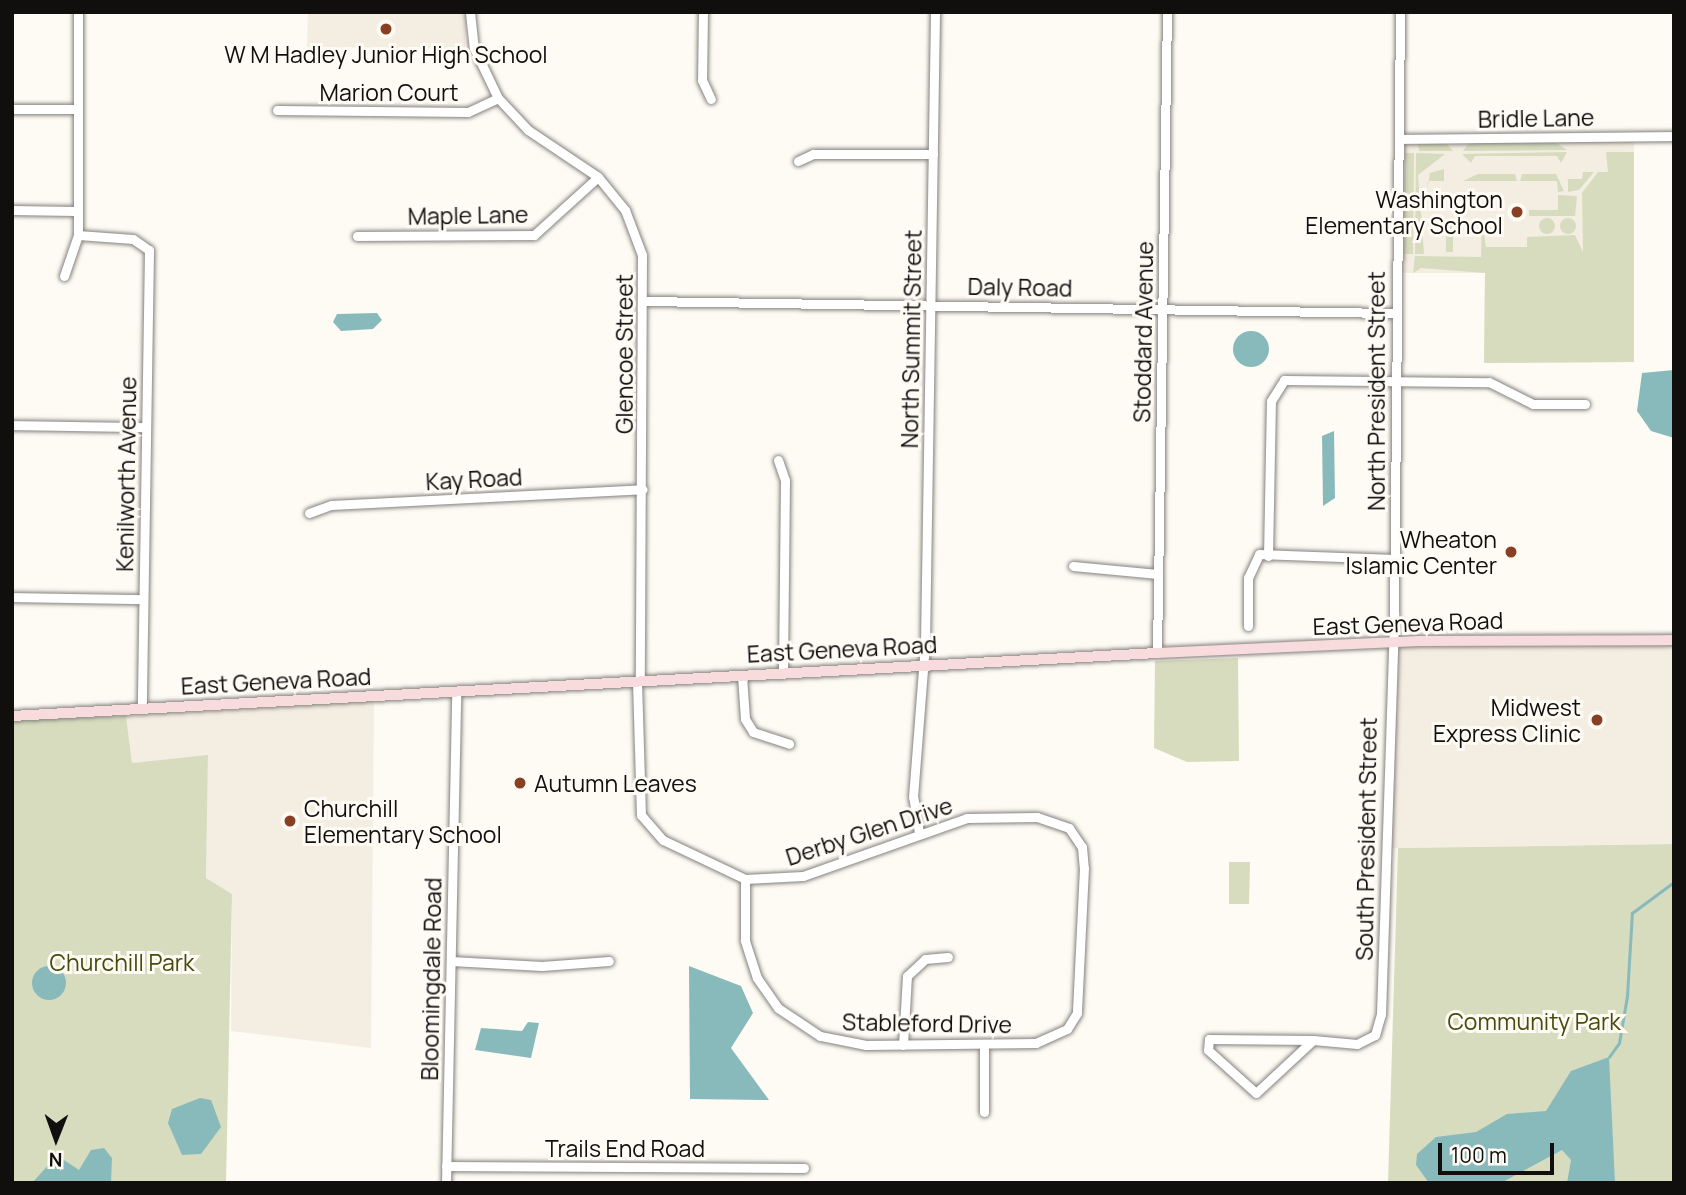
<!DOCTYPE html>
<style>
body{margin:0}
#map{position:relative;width:1686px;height:1195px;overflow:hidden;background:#fefbf5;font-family:Manrope,sans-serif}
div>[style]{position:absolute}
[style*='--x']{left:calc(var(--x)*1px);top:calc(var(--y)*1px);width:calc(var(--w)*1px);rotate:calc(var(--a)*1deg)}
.built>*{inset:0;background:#f4ede2}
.green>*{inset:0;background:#d7dcbe}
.round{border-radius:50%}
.water>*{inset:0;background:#88babc}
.stream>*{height:2.5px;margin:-1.25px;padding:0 1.25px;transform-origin:1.25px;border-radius:1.25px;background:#88babc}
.roads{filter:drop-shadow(0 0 2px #85827d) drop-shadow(0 0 2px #85827d)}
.minor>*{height:9px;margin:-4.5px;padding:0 4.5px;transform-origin:4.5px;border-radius:4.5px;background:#fff}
.major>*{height:10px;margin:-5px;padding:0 5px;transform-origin:5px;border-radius:5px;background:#f8dbdc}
.dots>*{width:19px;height:19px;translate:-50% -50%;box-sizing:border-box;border:4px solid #fefbf5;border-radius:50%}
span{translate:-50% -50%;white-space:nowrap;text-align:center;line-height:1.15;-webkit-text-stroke:6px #fefbf5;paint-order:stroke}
.poi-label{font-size:23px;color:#100f0e}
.right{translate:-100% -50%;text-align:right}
.left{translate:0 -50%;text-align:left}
.street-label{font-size:23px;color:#100f0e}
.park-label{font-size:23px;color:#464b0c}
.frame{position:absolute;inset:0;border:14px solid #100f0e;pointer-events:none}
.north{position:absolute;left:21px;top:1104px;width:70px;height:70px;-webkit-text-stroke:5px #fefbf5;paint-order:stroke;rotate:181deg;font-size:19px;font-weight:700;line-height:28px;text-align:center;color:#100f0e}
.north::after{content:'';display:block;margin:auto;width:24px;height:32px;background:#100f0e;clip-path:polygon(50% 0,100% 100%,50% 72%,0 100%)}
.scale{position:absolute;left:1438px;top:1143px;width:116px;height:32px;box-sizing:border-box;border:4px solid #100f0e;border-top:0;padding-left:9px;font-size:21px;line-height:24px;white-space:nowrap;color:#100f0e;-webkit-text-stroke:5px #fefbf5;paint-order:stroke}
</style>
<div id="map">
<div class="built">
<i style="clip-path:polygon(308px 12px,466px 12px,465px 49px,307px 47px)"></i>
<i style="clip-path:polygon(1634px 140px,1634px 362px,1484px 363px,1485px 273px,1399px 273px,1403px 143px)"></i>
<i style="clip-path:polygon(1674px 643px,1674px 844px,1389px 848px,1394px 647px)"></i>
<i style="clip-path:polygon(374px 701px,371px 1048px,231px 1031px,232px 894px,206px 878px,208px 756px,132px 763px,126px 716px)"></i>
</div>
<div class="green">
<i style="clip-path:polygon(1555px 142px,1567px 150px,1463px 151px,1469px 143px)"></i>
<i style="clip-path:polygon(1418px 143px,1446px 143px,1453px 151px,1419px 151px)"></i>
<i style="clip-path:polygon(1567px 152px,1561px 163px,1557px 156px,1475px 156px,1471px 163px,1462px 154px)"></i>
<i style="clip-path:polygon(1606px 152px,1634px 152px,1634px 362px,1484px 363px,1485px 273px,1421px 268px,1413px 273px,1415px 256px,1481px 257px,1482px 222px,1486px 247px,1527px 247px,1527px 237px,1575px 235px,1583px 252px,1582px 193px,1598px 172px,1608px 172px)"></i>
<i style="clip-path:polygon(1405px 153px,1414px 153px,1413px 254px,1404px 254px)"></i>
<i style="clip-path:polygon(1416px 153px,1445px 154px,1418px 175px,1424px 254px,1415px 254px)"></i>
<i style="clip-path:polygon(1444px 169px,1444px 181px,1428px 181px,1427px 192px,1430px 173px)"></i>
<i style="clip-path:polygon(1583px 172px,1594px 172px,1579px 190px,1568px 192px,1568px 179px,1582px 179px)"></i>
<i style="clip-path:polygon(1478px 174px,1515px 174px,1517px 181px,1463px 181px)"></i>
<i style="clip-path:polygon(1556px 174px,1564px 191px,1558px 192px,1557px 181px,1520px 181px,1522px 174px)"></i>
<i style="clip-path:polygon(1558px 195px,1577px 196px,1575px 216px,1529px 216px,1529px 210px,1558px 210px)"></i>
<i class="round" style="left:1560px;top:218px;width:16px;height:16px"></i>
<i class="round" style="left:1539px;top:218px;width:16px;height:16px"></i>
<i style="clip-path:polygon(1446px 222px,1453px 222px,1453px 252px,1446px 252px)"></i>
<i style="clip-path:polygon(1238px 658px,1239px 761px,1187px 762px,1154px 748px,1155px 661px)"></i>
<i style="clip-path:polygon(126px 716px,132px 763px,208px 755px,206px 878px,232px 894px,226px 1183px,12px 1183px,12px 720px)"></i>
<i style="clip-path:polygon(1674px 844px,1674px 1183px,1388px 1183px,1398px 848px)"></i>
<i style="clip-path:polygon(1229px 862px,1250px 862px,1249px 904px,1229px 904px)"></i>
</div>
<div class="water">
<i style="clip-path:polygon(377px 313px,382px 320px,373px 329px,341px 331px,333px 322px,337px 314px)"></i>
<i class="round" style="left:1233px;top:331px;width:36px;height:36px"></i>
<i style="clip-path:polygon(1674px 370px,1674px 438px,1651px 431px,1637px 411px,1642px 373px)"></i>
<i style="clip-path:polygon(1334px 431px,1335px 498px,1323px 506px,1322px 436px)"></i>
<i class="round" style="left:32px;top:966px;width:34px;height:34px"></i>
<i style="clip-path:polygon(689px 966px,741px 986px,753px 1013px,731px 1048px,769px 1100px,690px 1099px)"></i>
<i style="clip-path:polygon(528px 1022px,539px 1023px,531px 1058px,475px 1050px,481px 1028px,522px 1031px)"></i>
<i style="clip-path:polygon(1609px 1057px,1615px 1183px,1567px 1183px,1571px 1160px,1562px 1150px,1501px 1183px,1429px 1183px,1416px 1165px,1417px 1154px,1436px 1137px,1476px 1132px,1507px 1114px,1546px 1111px,1571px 1071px)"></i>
<i style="clip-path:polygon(200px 1098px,211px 1100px,221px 1127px,201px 1154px,182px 1155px,168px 1123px,172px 1109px)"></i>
<i style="clip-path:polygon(104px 1148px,112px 1158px,111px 1183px,32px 1183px,51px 1162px,64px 1160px,79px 1170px,91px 1150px)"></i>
</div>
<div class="stream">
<i style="--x:1609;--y:1057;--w:17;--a:-54"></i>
<i style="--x:1619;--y:1043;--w:48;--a:-80.3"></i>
<i style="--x:1627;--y:996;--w:83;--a:-86.6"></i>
<i style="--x:1632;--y:913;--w:52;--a:-36.4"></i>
</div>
<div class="roads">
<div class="minor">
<i style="--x:78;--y:12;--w:223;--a:90"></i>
<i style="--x:470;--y:12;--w:36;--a:84"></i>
<i style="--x:474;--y:48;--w:55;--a:64.4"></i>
<i style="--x:498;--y:98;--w:44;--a:46.8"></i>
<i style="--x:528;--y:130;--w:84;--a:33.9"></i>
<i style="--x:598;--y:177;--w:43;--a:50.7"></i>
<i style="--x:625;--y:210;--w:48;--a:69.3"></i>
<i style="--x:642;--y:255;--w:426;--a:90.3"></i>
<i style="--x:703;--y:12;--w:68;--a:90.8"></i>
<i style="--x:702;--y:80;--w:21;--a:65"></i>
<i style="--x:12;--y:109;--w:64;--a:0"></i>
<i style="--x:277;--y:110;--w:191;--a:0.6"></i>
<i style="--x:468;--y:112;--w:33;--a:-25"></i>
<i style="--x:1399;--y:139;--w:275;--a:-0.6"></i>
<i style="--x:798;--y:161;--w:17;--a:-25"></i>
<i style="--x:813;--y:154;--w:120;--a:0"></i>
<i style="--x:12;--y:210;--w:63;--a:0.9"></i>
<i style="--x:78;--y:235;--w:55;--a:4.2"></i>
<i style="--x:133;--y:239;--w:19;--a:35"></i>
<i style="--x:149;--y:250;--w:458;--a:90.9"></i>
<i style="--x:357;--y:236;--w:177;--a:-0.3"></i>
<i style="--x:534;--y:235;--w:86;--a:-42.2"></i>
<i style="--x:64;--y:276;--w:43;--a:-71.1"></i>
<i style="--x:645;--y:301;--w:750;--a:0.92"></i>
<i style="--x:12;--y:425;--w:134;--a:0.9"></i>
<i style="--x:778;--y:460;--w:21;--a:71"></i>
<i style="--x:785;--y:480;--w:194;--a:90.6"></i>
<i style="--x:309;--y:513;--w:23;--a:-20"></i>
<i style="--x:331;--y:505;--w:312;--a:-2.9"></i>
<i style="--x:1268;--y:556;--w:155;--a:-88.9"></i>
<i style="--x:1271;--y:401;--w:25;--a:-58"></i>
<i style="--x:1284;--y:380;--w:205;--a:0.6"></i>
<i style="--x:1489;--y:382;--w:49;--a:26.6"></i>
<i style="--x:1533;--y:404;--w:52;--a:0"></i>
<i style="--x:1073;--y:566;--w:85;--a:5.4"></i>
<i style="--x:12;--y:597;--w:131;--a:0.9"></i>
<i style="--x:1248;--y:626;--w:48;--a:-90"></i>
<i style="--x:1248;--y:578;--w:26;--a:-65"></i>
<i style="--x:1259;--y:554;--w:136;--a:2.1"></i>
<i style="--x:1157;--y:653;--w:641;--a:-89.11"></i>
<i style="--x:742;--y:676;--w:43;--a:86"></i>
<i style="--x:745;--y:719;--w:15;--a:58"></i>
<i style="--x:753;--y:732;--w:38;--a:18"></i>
<i style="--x:637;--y:681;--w:134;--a:88.3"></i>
<i style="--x:641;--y:815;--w:33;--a:49"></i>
<i style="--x:663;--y:840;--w:91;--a:25.4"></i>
<i style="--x:745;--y:879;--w:58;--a:-3"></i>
<i style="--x:803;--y:876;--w:174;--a:-19.5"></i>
<i style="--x:967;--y:818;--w:70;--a:-0.8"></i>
<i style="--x:1037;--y:817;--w:34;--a:19"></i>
<i style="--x:1069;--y:828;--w:23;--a:56"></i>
<i style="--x:1082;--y:847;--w:21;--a:85"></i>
<i style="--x:1084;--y:868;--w:145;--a:92.8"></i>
<i style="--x:1077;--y:1013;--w:19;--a:122"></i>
<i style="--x:1067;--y:1029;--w:34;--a:156"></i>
<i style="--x:1036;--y:1043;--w:170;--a:179.3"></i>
<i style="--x:866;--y:1045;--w:47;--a:-168.9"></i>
<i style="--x:820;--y:1036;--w:50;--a:-146.3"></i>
<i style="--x:778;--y:1008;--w:37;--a:-125"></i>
<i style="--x:757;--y:978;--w:40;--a:-108"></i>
<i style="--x:745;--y:940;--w:61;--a:-90"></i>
<i style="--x:919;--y:833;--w:36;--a:-99"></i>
<i style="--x:913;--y:797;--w:154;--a:-85.5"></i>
<i style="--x:925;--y:643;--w:631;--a:-89.09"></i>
<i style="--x:451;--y:961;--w:91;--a:3.1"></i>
<i style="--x:542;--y:966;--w:67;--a:-4.3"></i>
<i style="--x:1313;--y:1040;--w:104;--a:-179.4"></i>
<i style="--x:1209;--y:1039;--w:11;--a:95"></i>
<i style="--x:1208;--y:1050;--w:64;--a:41.9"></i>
<i style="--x:1256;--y:1093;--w:78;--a:-42.9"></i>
<i style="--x:1313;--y:1040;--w:44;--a:5.2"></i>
<i style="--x:1357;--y:1044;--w:20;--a:-27"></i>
<i style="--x:1375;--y:1035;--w:22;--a:-74"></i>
<i style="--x:1381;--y:1014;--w:400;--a:-88.1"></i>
<i style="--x:1394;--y:614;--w:602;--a:-89.43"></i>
<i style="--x:984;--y:1044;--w:68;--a:90"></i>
<i style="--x:903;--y:1045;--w:69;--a:-86.7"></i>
<i style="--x:907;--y:976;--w:25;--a:-43"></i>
<i style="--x:925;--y:959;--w:23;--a:-5"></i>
<i style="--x:446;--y:1166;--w:358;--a:0.3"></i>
<i style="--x:446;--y:1183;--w:491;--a:-88.8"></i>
</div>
<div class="major">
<i style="--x:12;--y:716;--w:1147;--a:-3.15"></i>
<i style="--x:1157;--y:653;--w:262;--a:-2.6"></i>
<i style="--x:1419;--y:641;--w:255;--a:-0.2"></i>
</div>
</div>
<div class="dots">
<i style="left:386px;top:29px;background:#883f23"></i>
<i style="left:1517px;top:212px;background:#883f23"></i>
<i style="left:1511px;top:552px;background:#883f23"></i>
<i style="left:1597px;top:720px;background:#883f23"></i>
<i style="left:520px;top:783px;background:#883f23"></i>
<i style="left:290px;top:821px;background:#883f23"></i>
</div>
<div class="poi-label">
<span style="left:386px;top:54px">W M Hadley Junior High School</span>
<span class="right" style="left:1503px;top:212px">Washington<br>Elementary School</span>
<span class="right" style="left:1497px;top:552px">Wheaton<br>Islamic Center</span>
<span class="right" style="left:1581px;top:720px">Midwest<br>Express Clinic</span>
<span class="left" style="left:534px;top:783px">Autumn Leaves</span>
<span class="left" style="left:304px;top:821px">Churchill<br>Elementary School</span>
</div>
<div class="street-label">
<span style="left:389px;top:92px">Marion Court</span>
<span style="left:1536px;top:118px;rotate:-1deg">Bridle Lane</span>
<span style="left:468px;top:215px;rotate:-1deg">Maple Lane</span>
<span style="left:1020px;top:287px;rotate:1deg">Daly Road</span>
<span style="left:1143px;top:332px;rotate:-89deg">Stoddard Avenue</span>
<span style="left:911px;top:339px;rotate:-89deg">North Summit Street</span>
<span style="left:624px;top:354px;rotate:-90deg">Glencoe Street</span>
<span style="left:1376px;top:391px;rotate:-90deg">North President Street</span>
<span style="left:126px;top:474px;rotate:-89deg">Kenilworth Avenue</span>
<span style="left:474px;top:479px;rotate:-3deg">Kay Road</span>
<span style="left:1408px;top:623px;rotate:-2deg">East Geneva Road</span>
<span style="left:842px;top:649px;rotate:-3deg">East Geneva Road</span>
<span style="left:276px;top:681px;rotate:-3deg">East Geneva Road</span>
<span style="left:869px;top:831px;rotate:-18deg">Derby Glen Drive</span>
<span style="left:1366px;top:839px;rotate:-89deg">South President Street</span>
<span style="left:431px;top:979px;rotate:-89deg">Bloomingdale Road</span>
<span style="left:927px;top:1023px;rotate:1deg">Stableford Drive</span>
<span style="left:625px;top:1148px">Trails End Road</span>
</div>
<div class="park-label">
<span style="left:122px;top:962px">Churchill Park</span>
<span style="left:1534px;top:1021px">Community Park</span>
</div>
<div class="frame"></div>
<div class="north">N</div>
<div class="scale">100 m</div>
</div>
